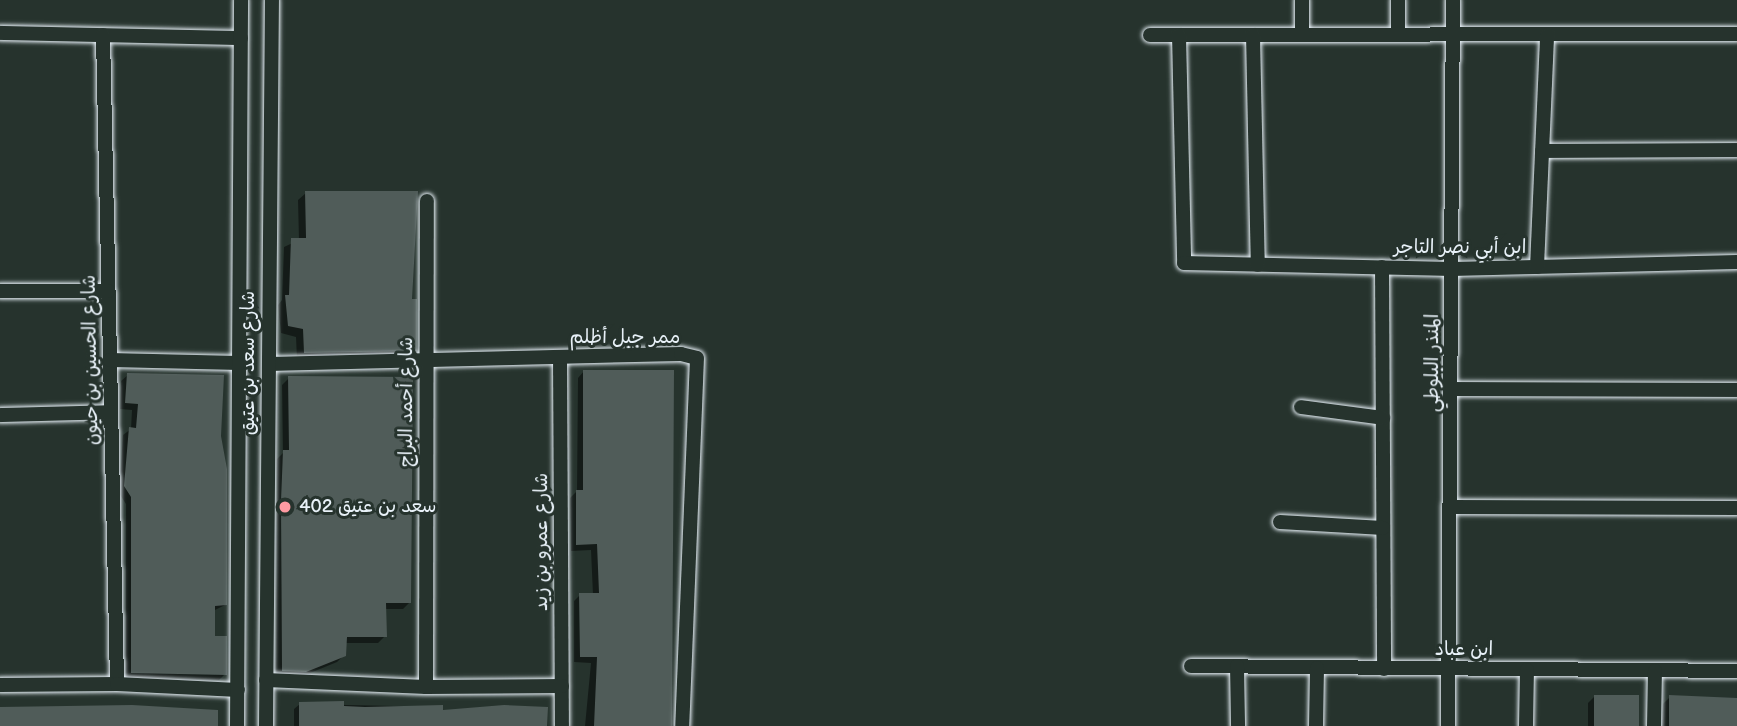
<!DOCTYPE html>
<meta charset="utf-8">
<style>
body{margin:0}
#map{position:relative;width:1737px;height:726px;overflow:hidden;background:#26332d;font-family:"Balsamiq Sans","Playpen Sans Arabic",sans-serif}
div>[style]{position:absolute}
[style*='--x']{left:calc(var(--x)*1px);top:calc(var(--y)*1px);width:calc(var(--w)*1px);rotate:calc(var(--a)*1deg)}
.shadow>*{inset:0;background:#0007}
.building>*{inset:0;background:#505c59}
.roads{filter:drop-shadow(0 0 2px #e8f1f8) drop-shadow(0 0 2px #e8f1f8)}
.minor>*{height:14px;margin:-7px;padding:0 7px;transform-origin:7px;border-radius:7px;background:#26332d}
.dots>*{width:19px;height:19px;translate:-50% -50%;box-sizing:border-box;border:4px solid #26332d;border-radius:50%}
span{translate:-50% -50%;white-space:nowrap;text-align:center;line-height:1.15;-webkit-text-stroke:6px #26332d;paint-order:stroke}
.street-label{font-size:19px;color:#e8f1f8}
.poi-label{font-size:19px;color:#e8f1f8}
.left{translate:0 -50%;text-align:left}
</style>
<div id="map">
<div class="shadow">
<i style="clip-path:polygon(306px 193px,410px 301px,415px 350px,408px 358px,297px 360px,296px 337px,281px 333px,278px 305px,282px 300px,284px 247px,299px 240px,298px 200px)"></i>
<i style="clip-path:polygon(584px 371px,672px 726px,585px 726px,591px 663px,574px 662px,574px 601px,580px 595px,593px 595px,591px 550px,571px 551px,570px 498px,577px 491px,578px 378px)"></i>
<i style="clip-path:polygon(128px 375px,219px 437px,225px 605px,213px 611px,214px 637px,225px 674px,219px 680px,126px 679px,126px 504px,119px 493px,123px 435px,131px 429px,132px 410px,120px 409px,121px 381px)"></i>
<i style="clip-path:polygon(289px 378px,410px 602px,403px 609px,385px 609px,385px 636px,378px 643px,345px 643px,344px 655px,337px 662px,298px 678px,276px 677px,277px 459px,283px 453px,282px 385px)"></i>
<i style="clip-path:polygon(1595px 696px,1637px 726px,1588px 726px,1588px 703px)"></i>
<i style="clip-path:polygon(1670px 697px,1737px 699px,1737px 726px,1662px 726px,1663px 704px)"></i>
<i style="clip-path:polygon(300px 704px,442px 707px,442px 712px,545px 726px,294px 726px,294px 709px)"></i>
</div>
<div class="building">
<i style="clip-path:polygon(305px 191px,418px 191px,412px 299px,417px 299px,417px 351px,304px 353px,303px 329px,288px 326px,285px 295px,289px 295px,291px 238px,306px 238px)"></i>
<i style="clip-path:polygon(583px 370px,674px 370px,672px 726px,594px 726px,597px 657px,580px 657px,579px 593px,599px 593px,597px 544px,576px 545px,576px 490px,583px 490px)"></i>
<i style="clip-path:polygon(127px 373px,224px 375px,221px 436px,227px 469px,227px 605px,215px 606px,215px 636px,227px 636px,227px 675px,131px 673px,131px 497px,124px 486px,129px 427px,136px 428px,138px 404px,125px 403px)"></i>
<i style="clip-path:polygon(288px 376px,413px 377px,411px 603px,386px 603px,387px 637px,347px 637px,346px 656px,306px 672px,282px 671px,281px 501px,283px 450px,289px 450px)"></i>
<i style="clip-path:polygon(1594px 695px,1639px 695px,1639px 726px,1594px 726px)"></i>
<i style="clip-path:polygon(1669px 695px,1737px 698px,1737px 726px,1669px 726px)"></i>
<i style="clip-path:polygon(344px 701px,344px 706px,365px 707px,443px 705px,443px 710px,504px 705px,548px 707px,547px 726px,299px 726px,299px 702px)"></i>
<i style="clip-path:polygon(132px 705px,218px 710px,218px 726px,0 726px,0 707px)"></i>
</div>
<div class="roads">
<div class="minor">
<i style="--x:1398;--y:0;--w:35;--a:90"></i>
<i style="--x:0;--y:33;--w:241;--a:1.2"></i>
<i style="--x:103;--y:35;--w:649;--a:88.76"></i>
<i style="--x:1150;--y:35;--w:587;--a:-0.1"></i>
<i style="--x:1179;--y:35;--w:228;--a:88.7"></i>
<i style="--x:1184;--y:263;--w:268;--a:1.3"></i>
<i style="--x:1452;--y:269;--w:285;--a:-1.4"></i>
<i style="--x:1253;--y:35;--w:230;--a:88.8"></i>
<i style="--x:1302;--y:35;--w:35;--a:-90"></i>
<i style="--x:1542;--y:151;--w:195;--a:-0.3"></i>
<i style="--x:1382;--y:267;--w:402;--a:89.7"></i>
<i style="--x:1537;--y:267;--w:232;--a:-87.5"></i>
<i style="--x:0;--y:291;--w:108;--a:0"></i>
<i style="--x:560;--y:357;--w:369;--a:89.7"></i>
<i style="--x:110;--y:360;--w:129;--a:1.3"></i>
<i style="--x:269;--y:364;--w:412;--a:-1.4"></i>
<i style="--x:681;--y:354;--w:16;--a:14"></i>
<i style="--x:697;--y:358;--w:368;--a:92.3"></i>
<i style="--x:1453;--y:389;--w:284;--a:0.2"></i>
<i style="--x:1301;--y:407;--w:83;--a:7.6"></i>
<i style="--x:0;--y:415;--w:111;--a:-1.5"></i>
<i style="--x:1453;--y:507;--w:284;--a:0.2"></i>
<i style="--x:1280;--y:522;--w:103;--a:3.3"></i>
<i style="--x:1191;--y:666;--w:546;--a:0.52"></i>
<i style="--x:1237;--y:666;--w:60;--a:89"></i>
<i style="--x:266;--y:680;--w:160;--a:2.5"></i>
<i style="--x:426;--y:687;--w:136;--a:-0.4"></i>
<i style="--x:0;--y:685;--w:117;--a:-0.5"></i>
<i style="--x:117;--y:684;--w:121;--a:2.8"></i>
<i style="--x:426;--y:687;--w:486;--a:-89.9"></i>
<i style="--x:237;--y:726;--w:726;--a:-89.68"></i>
<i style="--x:266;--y:726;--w:726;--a:-89.53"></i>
<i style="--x:1316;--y:726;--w:58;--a:-89"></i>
<i style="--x:1448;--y:726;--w:726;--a:-89.61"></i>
<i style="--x:1526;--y:726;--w:56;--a:-89"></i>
<i style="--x:1654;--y:726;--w:55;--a:-89"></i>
</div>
</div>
<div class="dots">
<i style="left:285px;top:507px;background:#ff9aa2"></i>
</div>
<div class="street-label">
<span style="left:1460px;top:248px">ابن أبي نصر التاجر</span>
<span style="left:625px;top:338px">ممر جبل أظلم</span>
<span style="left:91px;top:360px;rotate:-91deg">شارع الحسين بن حيون</span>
<span style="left:249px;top:363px;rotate:-90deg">شارع سعد بن عتيق</span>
<span style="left:1433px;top:363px;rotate:-90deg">المنذر البلوطي</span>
<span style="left:407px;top:402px;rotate:-90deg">شارع أحمد البراج</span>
<span style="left:542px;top:542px;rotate:-90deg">شارع عمرو بن زيد</span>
<span style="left:1464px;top:650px">ابن عباد</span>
</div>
<div class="poi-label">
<span class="left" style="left:299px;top:507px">سعد بن عتيق 402</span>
</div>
</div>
